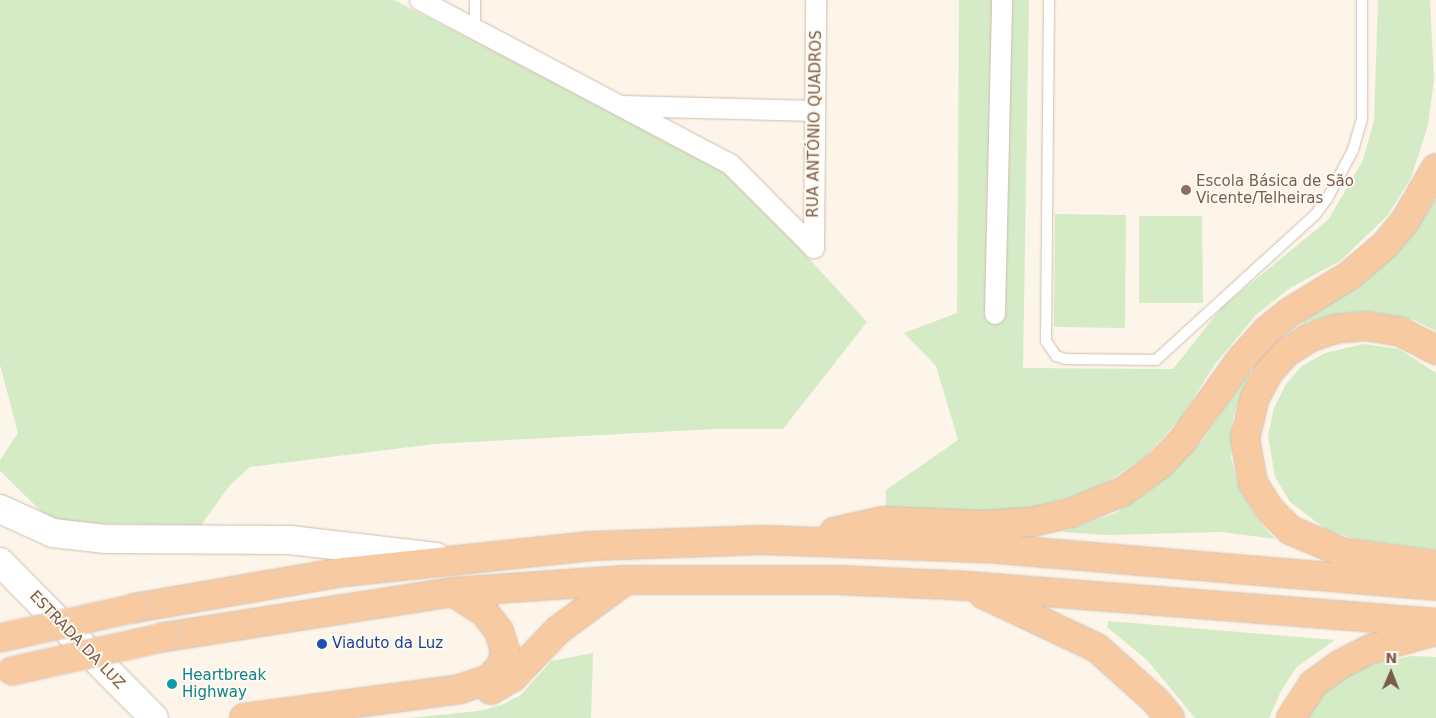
<!DOCTYPE html>
<meta charset="utf-8">
<style>
body{margin:0}
#map{position:relative;width:1436px;height:718px;overflow:hidden;background:#fdf5e9;font-family:"DejaVu Sans",sans-serif}
div>[style]{position:absolute}
[style*='--x']{left:calc(var(--x)*1px);top:calc(var(--y)*1px);width:calc(var(--w)*1px);rotate:calc(var(--a)*1deg)}
.green>*{inset:0;background:#d4ebc6}
.roads{filter:drop-shadow(0 0 1px #cfbdae) drop-shadow(0 0 1px #cfbdae)}
.service>*{height:10px;margin:-5px;padding:0 5px;transform-origin:5px;border-radius:5px;background:#fff}
.minor>*{height:20px;margin:-10px;padding:0 10px;transform-origin:10px;border-radius:10px;background:#fff}
.secondary>*{height:28px;margin:-14px;padding:0 14px;transform-origin:14px;border-radius:14px;background:#fff}
.trunk>*{height:28px;margin:-14px;padding:0 14px;transform-origin:14px;border-radius:14px;background:#f8caa1}
.bridges{filter:drop-shadow(0 0 1px #d9d1cd) drop-shadow(0 0 1px #d9d1cd)}
.trunk-bridge>*{height:28px;margin:-14px;padding:0 14px;transform-origin:14px;border-radius:14px;background:#f8caa1}
.dots>*{width:14px;height:14px;translate:-50% -50%;box-sizing:border-box;border:2px solid #fff9ef;border-radius:50%}
span{translate:-50% -50%;white-space:nowrap;text-align:center;line-height:1.15;-webkit-text-stroke:4px #fff9ef;paint-order:stroke}
.street-label{font-size:15px;color:#785c4c}
.education-label{font-size:15px;color:#785e54}
.left{translate:0 -50%;text-align:left}
.transit-label{font-size:15px;color:#164399}
.culture-label{font-size:15px;color:#0d838f}
.north{position:absolute;left:1366px;top:648px;width:50px;height:50px;-webkit-text-stroke:4px #fff9ef;paint-order:stroke;rotate:1deg;font-size:14px;font-weight:700;line-height:20px;text-align:center;color:#785c4c}
.north::after{content:'';display:block;margin:auto;width:18px;height:22px;background:#785c4c;clip-path:polygon(50% 0,100% 100%,50% 72%,0 100%)}
</style>
<div id="map">
<div class="green">
<i style="clip-path:polygon(0 0,394px 0,731px 173px,867px 322px,783px 429px,714px 429px,434px 444px,250px 467px,230px 485px,201px 525px,65px 523px,48px 518px,0 471px,0 460px,18px 433px,0 365px)"></i>
<i style="clip-path:polygon(959px 0,1029px 0,1023px 368px,1173px 369px,1222px 307px,1328px 220px,1363px 160px,1374px 120px,1378px 0,1430px 0,1434px 79px,1428px 125px,1411px 178px,1387px 216px,1340px 261px,1290px 288px,1257px 314px,1215px 364px,1181px 418px,1146px 456px,1093px 491px,1020px 511px,996px 513px,886px 508px,886px 490px,958px 440px,936px 366px,904px 333px,957px 313px)"></i>
<i style="clip-path:polygon(1436px 199px,1436px 331px,1414px 320px,1368px 311px,1336px 314px,1304px 323px,1302px 320px,1357px 287px,1398px 252px)"></i>
<i style="clip-path:polygon(1055px 214px,1126px 215px,1125px 328px,1054px 327px)"></i>
<i style="clip-path:polygon(1139px 216px,1202px 216px,1203px 303px,1139px 303px)"></i>
<i style="clip-path:polygon(1363px 344px,1399px 349px,1436px 373px,1436px 550px,1356px 539px,1327px 530px,1290px 502px,1275px 477px,1268px 435px,1274px 408px,1286px 384px,1302px 366px,1325px 353px)"></i>
<i style="clip-path:polygon(1248px 372px,1250px 374px,1233px 417px,1231px 458px,1240px 490px,1257px 519px,1275px 539px,1222px 532px,1107px 535px,1062px 532px,1116px 513px,1157px 485px,1203px 440px)"></i>
<i style="clip-path:polygon(1108px 621px,1335px 640px,1297px 667px,1282px 689px,1269px 718px,1195px 718px,1147px 660px,1107px 627px)"></i>
<i style="clip-path:polygon(593px 653px,591px 718px,408px 718px,479px 711px,502px 705px,521px 695px,551px 661px)"></i>
<i style="clip-path:polygon(1412px 656px,1436px 657px,1436px 718px,1305px 718px,1319px 694px,1358px 666px)"></i>
</div>
<div class="roads">
<div class="service">
<i style="--x:475;--y:0;--w:29;--a:90"></i>
<i style="--x:1049;--y:0;--w:341;--a:90.5"></i>
<i style="--x:1046;--y:341;--w:18;--a:56"></i>
<i style="--x:1056;--y:356;--w:10;--a:17"></i>
<i style="--x:1066;--y:359;--w:90;--a:0.6"></i>
<i style="--x:1156;--y:360;--w:215;--a:-42.4"></i>
<i style="--x:1315;--y:215;--w:20;--a:-53"></i>
<i style="--x:1327;--y:199;--w:55;--a:-62"></i>
<i style="--x:1353;--y:150;--w:33;--a:-74"></i>
<i style="--x:1362;--y:118;--w:118;--a:-90"></i>
</div>
<div class="minor">
<i style="--x:420;--y:0;--w:351;--a:27.9"></i>
<i style="--x:730;--y:164;--w:119;--a:45"></i>
<i style="--x:623;--y:106;--w:192;--a:1.5"></i>
<i style="--x:814;--y:248;--w:248;--a:-89.5"></i>
<i style="--x:995;--y:314;--w:314;--a:-88.7"></i>
</div>
<div class="secondary">
<i style="--x:0;--y:509;--w:58;--a:24.4"></i>
<i style="--x:53;--y:533;--w:53;--a:6.5"></i>
<i style="--x:106;--y:539;--w:184;--a:0.3"></i>
<i style="--x:290;--y:540;--w:147;--a:6.6"></i>
<i style="--x:0;--y:562;--w:219;--a:45.4"></i>
</div>
<div class="trunk">
<i style="--x:1436;--y:350;--w:39;--a:-153"></i>
<i style="--x:1401;--y:332;--w:35;--a:-170"></i>
<i style="--x:1367;--y:326;--w:32;--a:175"></i>
<i style="--x:1335;--y:329;--w:28;--a:161"></i>
<i style="--x:1309;--y:338;--w:27;--a:147"></i>
<i style="--x:1286;--y:353;--w:25;--a:132"></i>
<i style="--x:1269;--y:372;--w:29;--a:119"></i>
<i style="--x:1255;--y:397;--w:43;--a:103.4"></i>
<i style="--x:1245;--y:439;--w:45;--a:79.7"></i>
<i style="--x:1253;--y:483;--w:31;--a:58"></i>
<i style="--x:1269;--y:509;--w:30;--a:45"></i>
<i style="--x:1290;--y:530;--w:56;--a:22.9"></i>
<i style="--x:1342;--y:552;--w:95;--a:7.9"></i>
<i style="--x:834;--y:532;--w:50;--a:-12.7"></i>
<i style="--x:883;--y:521;--w:100;--a:2.3"></i>
<i style="--x:983;--y:525;--w:49;--a:-3.5"></i>
<i style="--x:1032;--y:522;--w:40;--a:-13"></i>
<i style="--x:1071;--y:513;--w:55;--a:-22.4"></i>
<i style="--x:1122;--y:492;--w:46;--a:-36.1"></i>
<i style="--x:1159;--y:465;--w:35;--a:-46"></i>
<i style="--x:1183;--y:440;--w:101;--a:-54.3"></i>
<i style="--x:1242;--y:358;--w:38;--a:-48"></i>
<i style="--x:1267;--y:330;--w:29;--a:-38"></i>
<i style="--x:1290;--y:312;--w:70;--a:-31.7"></i>
<i style="--x:1350;--y:275;--w:46;--a:-40.6"></i>
<i style="--x:1385;--y:245;--w:31;--a:-50"></i>
<i style="--x:1405;--y:221;--w:61;--a:-59.7"></i>
<i style="--x:983;--y:594;--w:126;--a:25.3"></i>
<i style="--x:1097;--y:648;--w:78;--a:41.9"></i>
<i style="--x:1155;--y:700;--w:23;--a:50"></i>
<i style="--x:135;--y:608;--w:212;--a:-9.8"></i>
<i style="--x:344;--y:572;--w:249;--a:-6"></i>
<i style="--x:592;--y:546;--w:171;--a:-2"></i>
<i style="--x:763;--y:540;--w:223;--a:2.1"></i>
<i style="--x:986;--y:548;--w:452;--a:4.8"></i>
<i style="--x:165;--y:637;--w:291;--a:-8.9"></i>
<i style="--x:453;--y:592;--w:173;--a:-4"></i>
<i style="--x:626;--y:580;--w:212;--a:0"></i>
<i style="--x:838;--y:580;--w:130;--a:2.6"></i>
<i style="--x:968;--y:586;--w:469;--a:4.5"></i>
<i style="--x:491;--y:690;--w:26;--a:-31"></i>
<i style="--x:513;--y:677;--w:65;--a:-46.2"></i>
<i style="--x:558;--y:630;--w:84;--a:-36.3"></i>
<i style="--x:244;--y:718;--w:218;--a:-7.6"></i>
<i style="--x:460;--y:689;--w:31;--a:-19"></i>
<i style="--x:489;--y:679;--w:19;--a:-47"></i>
<i style="--x:502;--y:665;--w:15;--a:-79"></i>
<i style="--x:505;--y:650;--w:20;--a:-108"></i>
<i style="--x:499;--y:631;--w:24;--a:-128"></i>
<i style="--x:484;--y:612;--w:37;--a:-147"></i>
<i style="--x:1291;--y:718;--w:40;--a:-57.1"></i>
<i style="--x:1313;--y:684;--w:34;--a:-36"></i>
<i style="--x:1341;--y:664;--w:34;--a:-27"></i>
<i style="--x:1371;--y:649;--w:67;--a:-15.5"></i>
</div>
</div>
<div class="bridges">
<div class="trunk-bridge">
<i style="--x:0;--y:638;--w:138;--a:-12.5"></i>
<i style="--x:12;--y:671;--w:157;--a:-12.5"></i>
</div>
</div>
<div class="dots">
<i style="left:1186px;top:190px;background:#8d6e63"></i>
<i style="left:322px;top:644px;background:#1a4fb4"></i>
<i style="left:172px;top:684px;background:#0f9aa8"></i>
</div>
<div class="street-label">
<span style="left:815px;top:124px;rotate:-89deg">RUA ANTÓNIO QUADROS</span>
<span style="left:77px;top:640px;rotate:46deg">ESTRADA DA LUZ</span>
</div>
<div class="education-label">
<span class="left" style="left:1196px;top:190px">Escola Básica de São<br>Vicente/Telheiras</span>
</div>
<div class="transit-label">
<span class="left" style="left:332px;top:644px">Viaduto da Luz</span>
</div>
<div class="culture-label">
<span class="left" style="left:182px;top:684px">Heartbreak<br>Highway</span>
</div>
<div class="north">N</div>
</div>
